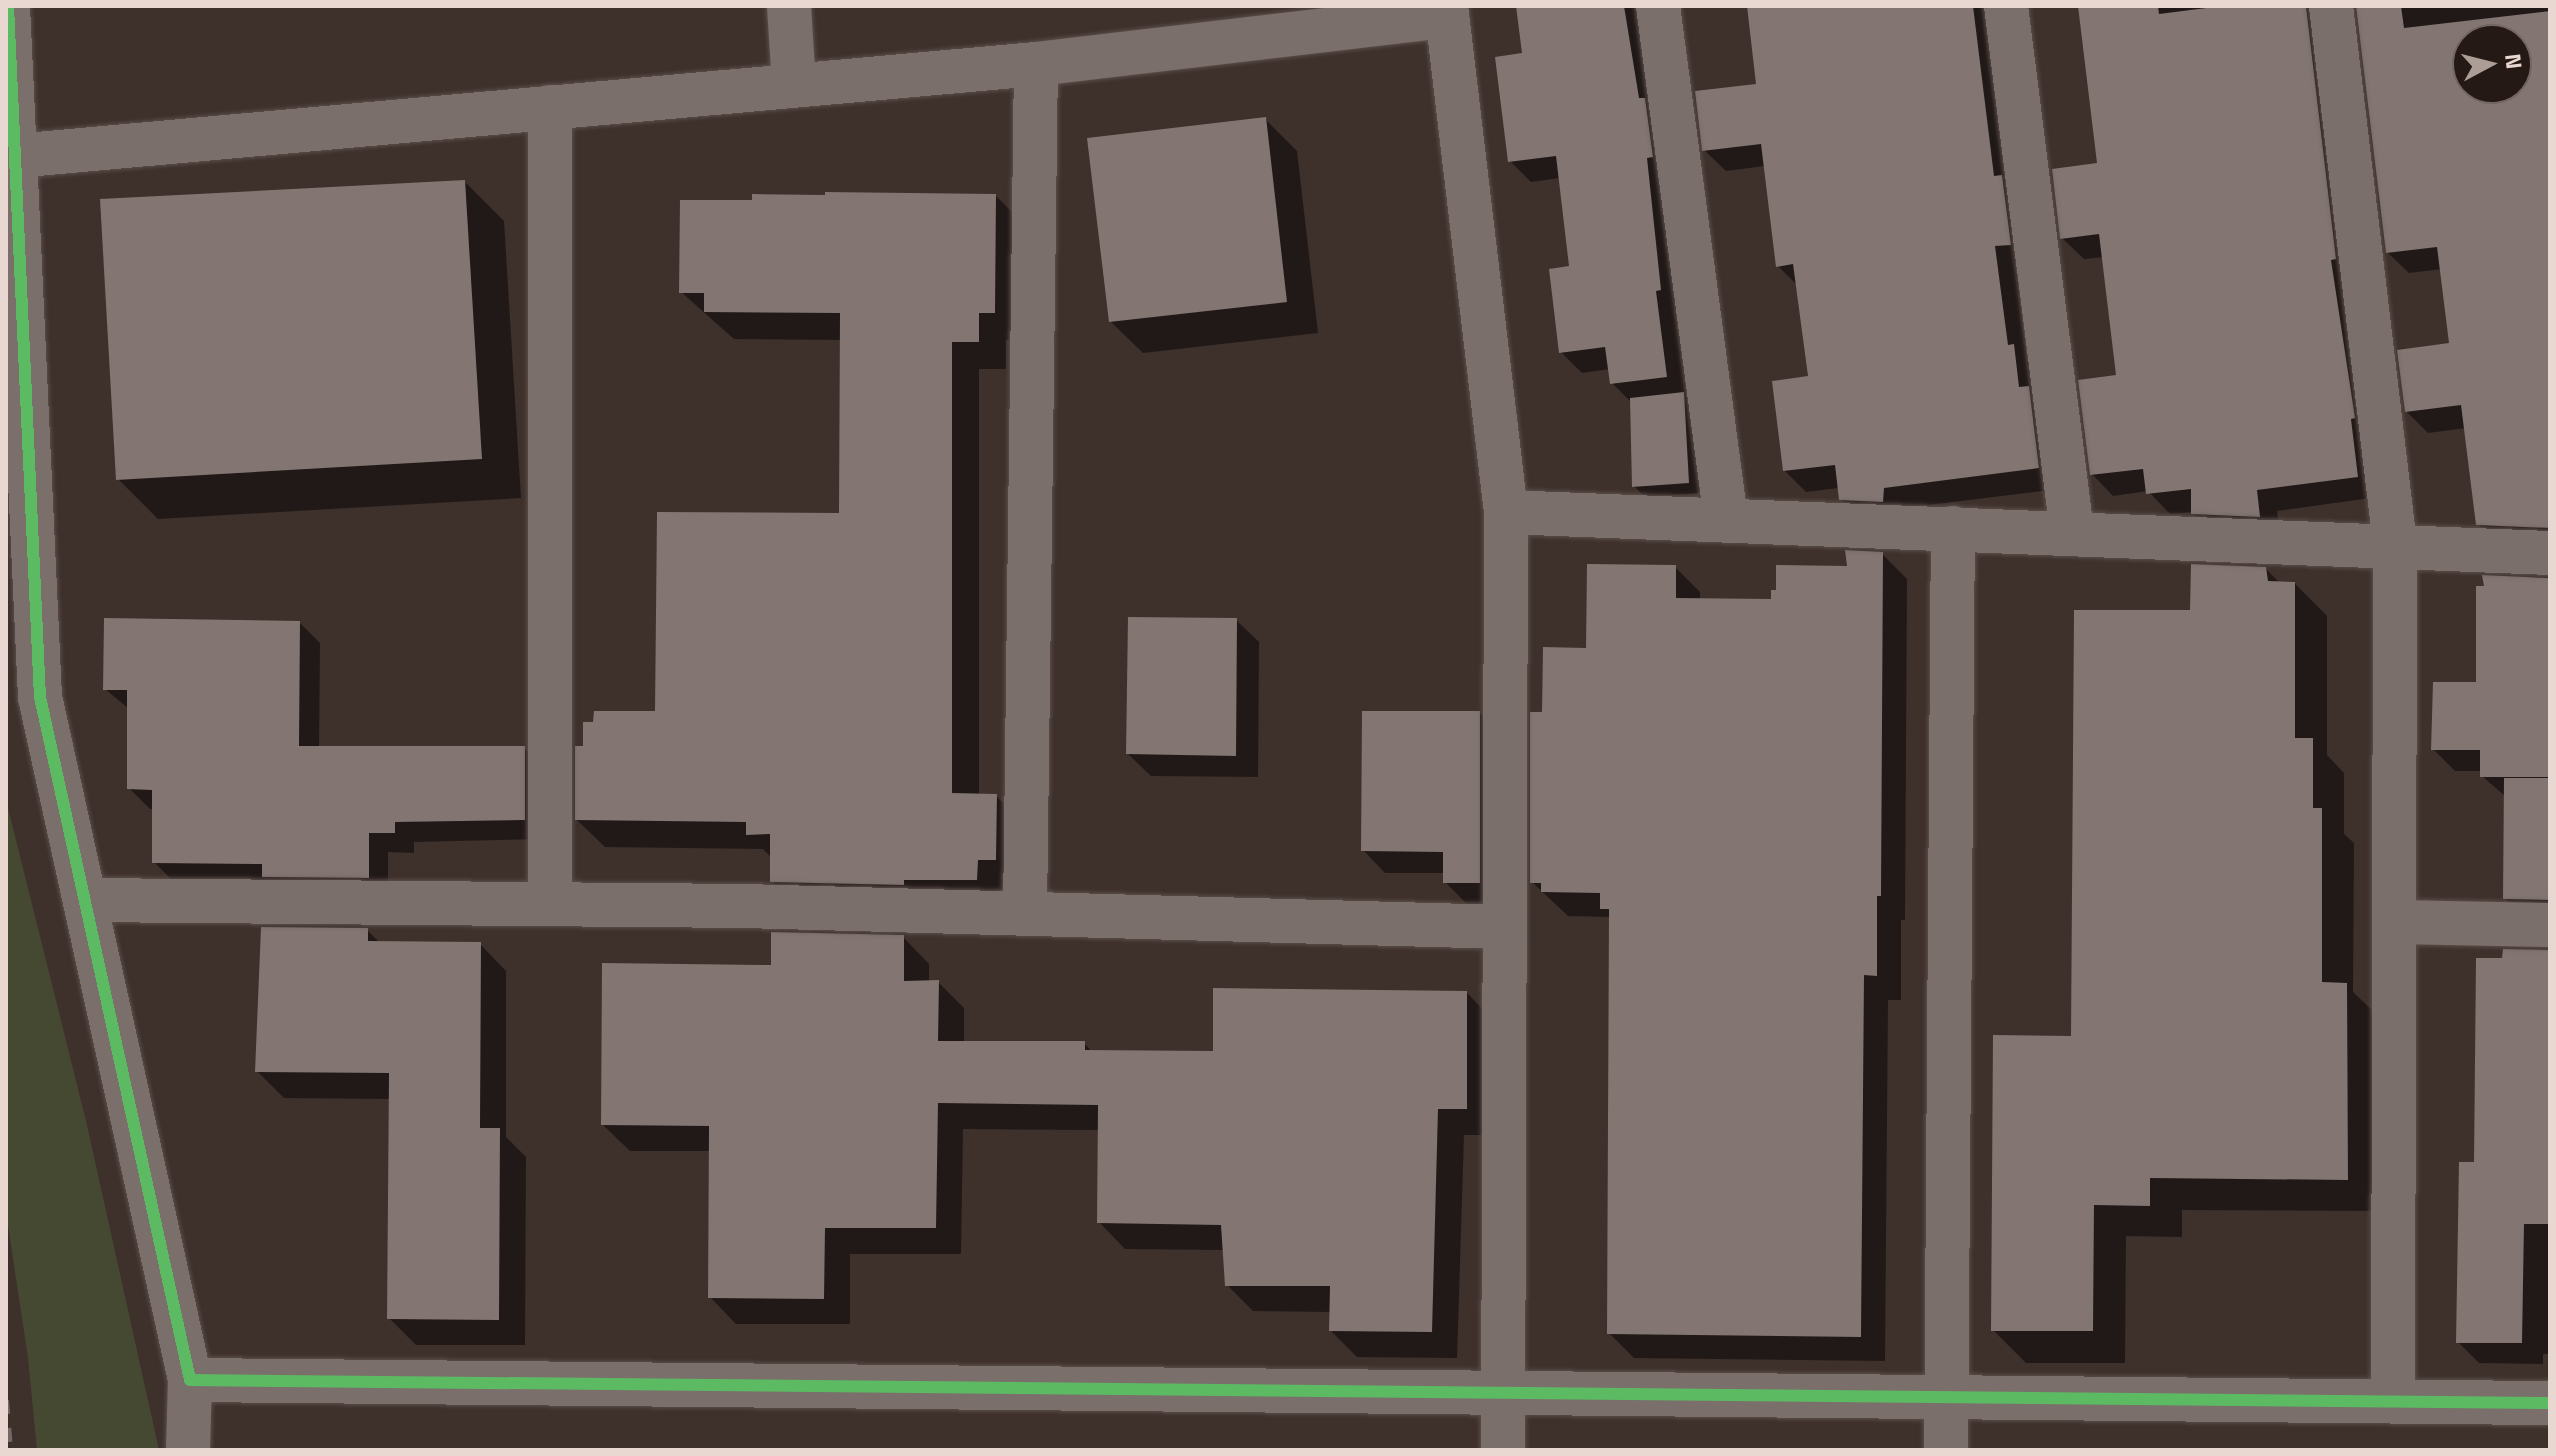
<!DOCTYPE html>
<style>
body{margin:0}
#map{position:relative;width:2556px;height:1456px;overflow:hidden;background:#3e302b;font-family:"Titillium Web",sans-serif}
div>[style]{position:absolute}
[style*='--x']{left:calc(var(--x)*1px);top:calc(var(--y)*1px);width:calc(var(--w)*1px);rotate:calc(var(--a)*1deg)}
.green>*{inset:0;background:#464932}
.shadow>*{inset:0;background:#0007}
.building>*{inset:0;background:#827572}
.roads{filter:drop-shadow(0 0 2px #5b4e4a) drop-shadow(0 0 2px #5b4e4a)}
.minor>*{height:44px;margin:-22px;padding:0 22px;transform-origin:22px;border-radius:22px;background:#7a6f6b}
.tertiary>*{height:44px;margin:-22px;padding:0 22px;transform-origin:22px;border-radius:22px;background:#7a6f6b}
.rail>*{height:6px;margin-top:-3px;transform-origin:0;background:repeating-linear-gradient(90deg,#746965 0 14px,transparent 0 28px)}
.cycleway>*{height:12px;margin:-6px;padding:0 6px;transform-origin:6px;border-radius:6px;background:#5cba63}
span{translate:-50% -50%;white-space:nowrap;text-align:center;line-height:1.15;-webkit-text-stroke:8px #241914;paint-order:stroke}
.frame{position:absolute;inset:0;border:8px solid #e9d8d1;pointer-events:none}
.north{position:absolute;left:2452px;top:24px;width:80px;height:80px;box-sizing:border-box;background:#241914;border:2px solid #736560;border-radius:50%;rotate:83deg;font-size:22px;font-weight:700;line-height:32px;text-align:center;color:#e9d8d1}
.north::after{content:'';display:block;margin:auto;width:28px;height:36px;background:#ad9d97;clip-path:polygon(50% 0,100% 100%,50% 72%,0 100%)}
</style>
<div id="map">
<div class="green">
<i style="clip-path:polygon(6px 800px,86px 1121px,159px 1450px,37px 1450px,28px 1358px,6px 1212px)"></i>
</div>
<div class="shadow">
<i style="clip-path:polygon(1518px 6px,1642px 6px,1681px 311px,1676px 311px,1687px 397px,1694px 405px,1700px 493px,1645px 497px,1634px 486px,1632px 403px,1612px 383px,1610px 369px,1582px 373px,1561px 352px,1571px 268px,1560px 178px,1531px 182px,1510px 161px,1524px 55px)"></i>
<i style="clip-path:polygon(1749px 6px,1987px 6px,2031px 265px,2016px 267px,2027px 360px,2034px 368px,2059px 489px,1904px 508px,1862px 521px,1841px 499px,1839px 488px,1806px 492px,1785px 471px,1810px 378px,1798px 286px,1778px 266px,1765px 166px,1726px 171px,1704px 150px,1759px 86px)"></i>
<i style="clip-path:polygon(2080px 6px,2340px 6px,2378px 497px,2277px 511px,2281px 537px,2214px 534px,2192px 512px,2170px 514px,2148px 491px,2113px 496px,2092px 474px,2118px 377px,2104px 257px,2084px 259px,2062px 238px,2100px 165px)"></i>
<i style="clip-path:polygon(evenodd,2358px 6px,2550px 6px,2550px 548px,2500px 546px,2478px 524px,2466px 428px,2428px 433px,2406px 411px,2451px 345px,2442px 269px,2409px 273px,2387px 252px,2358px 6px,2468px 40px,2516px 40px,2516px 88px,2468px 88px,2468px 40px)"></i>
<i style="clip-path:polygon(1265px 119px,1297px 151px,1318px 333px,1143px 353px,1110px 321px)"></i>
<i style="clip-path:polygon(465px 182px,504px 221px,521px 498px,158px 519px,118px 479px)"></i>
<i style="clip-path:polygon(996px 196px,1023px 223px,1022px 340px,1006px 340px,1006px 369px,979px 369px,979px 795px,996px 796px,1024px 823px,1004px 907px,800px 909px,772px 881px,772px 858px,763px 849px,605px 847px,577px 820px,585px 748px,657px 713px,841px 515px,842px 340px,734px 339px,681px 292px)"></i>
<i style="clip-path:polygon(1882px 554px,1907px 579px,1905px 920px,1901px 920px,1901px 1000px,1888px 1000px,1885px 1361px,1634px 1358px,1609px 1333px,1611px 917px,1568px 916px,1532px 882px,1544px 714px,1588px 650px,1675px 567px,1700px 592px,1700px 600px,1773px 601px)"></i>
<i style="clip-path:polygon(2266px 569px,2280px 583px,2295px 584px,2327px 616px,2327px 755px,2344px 773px,2344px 834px,2354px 843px,2353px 992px,2379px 1017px,2380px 1211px,2182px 1210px,2182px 1237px,2126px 1236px,2125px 1363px,2026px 1363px,1993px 1330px,2192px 612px)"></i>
<i style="clip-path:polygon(2485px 577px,2550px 577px,2550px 921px,2527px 920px,2505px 898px,2506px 797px,2482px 776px,2482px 771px,2455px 771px,2433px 749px,2478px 684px)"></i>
<i style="clip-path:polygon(1236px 620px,1259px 642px,1258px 777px,1151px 776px,1128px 754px)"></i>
<i style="clip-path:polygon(300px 623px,320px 643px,319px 748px,524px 748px,544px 768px,544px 839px,414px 842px,414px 853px,388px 852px,388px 897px,174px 882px,154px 862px,154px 809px,150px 809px,129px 788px,129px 709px,105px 689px)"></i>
<i style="clip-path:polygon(1480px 713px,1502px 736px,1501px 904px,1467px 904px,1445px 882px,1445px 873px,1385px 873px,1363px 850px)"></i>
<i style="clip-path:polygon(367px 930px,380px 943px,480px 944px,506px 971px,506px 1137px,526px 1157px,525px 1345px,416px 1345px,389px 1318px,391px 1099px,284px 1098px,257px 1071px)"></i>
<i style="clip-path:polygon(903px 937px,929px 964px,929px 982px,938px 982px,964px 1008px,964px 1043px,1084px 1043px,1092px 1052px,1215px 1054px,1467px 993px,1493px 1020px,1493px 1135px,1464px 1135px,1457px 1358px,1357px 1357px,1331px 1331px,1331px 1312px,1253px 1311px,1227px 1285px,1225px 1250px,1125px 1249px,1099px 1222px,1100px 1130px,963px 1129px,961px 1254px,850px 1254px,850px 1324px,736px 1324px,710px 1297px,711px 1151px,630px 1151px,603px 1125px,773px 967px)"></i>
<i style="clip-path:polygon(2550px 950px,2550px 1354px,2543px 1354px,2543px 1364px,2479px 1363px,2458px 1342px,2505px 951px)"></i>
</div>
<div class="building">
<i style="clip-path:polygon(1516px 6px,1624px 6px,1639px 98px,1645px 98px,1653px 157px,1647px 158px,1661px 290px,1656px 291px,1667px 377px,1610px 384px,1605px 347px,1559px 353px,1549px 269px,1569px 266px,1556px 156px,1508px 162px,1495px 57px,1522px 53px)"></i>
<i style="clip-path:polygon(1747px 6px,1973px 6px,1994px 176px,2002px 175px,2011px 245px,1995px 246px,2008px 345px,2014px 344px,2019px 387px,2029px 386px,2039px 468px,1884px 488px,1883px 502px,1839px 500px,1835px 465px,1783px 471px,1772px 381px,1808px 376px,1793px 264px,1776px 267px,1761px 144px,1702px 151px,1695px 91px,1756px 84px)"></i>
<i style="clip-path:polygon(2078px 6px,2158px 6px,2159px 14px,2222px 6px,2306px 6px,2336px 259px,2331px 260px,2355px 418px,2351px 419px,2358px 477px,2257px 490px,2260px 517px,2191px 514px,2191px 489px,2146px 494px,2143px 469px,2090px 475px,2078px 380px,2116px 375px,2099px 234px,2060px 239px,2052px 169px,2097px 163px)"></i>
<i style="clip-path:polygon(evenodd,2356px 6px,2401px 6px,2404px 28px,2550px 11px,2550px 528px,2476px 525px,2461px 405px,2405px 412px,2397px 350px,2449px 343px,2437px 247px,2386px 253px,2356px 6px,2468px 40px,2516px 40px,2516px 88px,2468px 88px,2468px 40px)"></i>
<i style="clip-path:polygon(1266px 117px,1287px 302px,1109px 322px,1087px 138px)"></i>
<i style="clip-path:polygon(465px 180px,482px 459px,116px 480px,100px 199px)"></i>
<i style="clip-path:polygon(825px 192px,996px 194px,995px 313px,979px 313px,979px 342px,952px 342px,952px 793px,997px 794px,996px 860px,978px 860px,977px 880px,904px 880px,904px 885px,770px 882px,770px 834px,746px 835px,746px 822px,575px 820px,575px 746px,583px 746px,583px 722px,593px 722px,594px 711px,655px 711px,657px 512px,839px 513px,840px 313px,704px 312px,704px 293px,679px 293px,680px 200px,752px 200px,752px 194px,825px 195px)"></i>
<i style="clip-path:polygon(1684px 392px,1689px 483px,1632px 487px,1630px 398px)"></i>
<i style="clip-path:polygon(1845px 550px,1883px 552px,1881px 896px,1877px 896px,1877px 976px,1864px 975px,1861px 1337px,1607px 1334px,1609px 909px,1600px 909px,1600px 893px,1541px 892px,1541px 883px,1530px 883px,1530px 712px,1542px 712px,1543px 647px,1586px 648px,1587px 564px,1676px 565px,1676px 598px,1771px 599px,1771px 590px,1776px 590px,1776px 565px,1847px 566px)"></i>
<i style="clip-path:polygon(2191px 564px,2266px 567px,2268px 581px,2295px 582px,2295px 738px,2313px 738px,2313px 808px,2322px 808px,2322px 982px,2347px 983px,2348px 1180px,2150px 1178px,2150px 1206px,2094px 1205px,2093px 1331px,1991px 1331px,1993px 1035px,2071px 1036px,2074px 610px,2190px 610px)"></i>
<i style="clip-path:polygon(2482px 575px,2550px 578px,2550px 777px,2480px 777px,2480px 750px,2431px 750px,2433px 682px,2476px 682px,2476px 586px,2484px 586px)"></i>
<i style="clip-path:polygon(1128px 617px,1237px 618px,1236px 756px,1126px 754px)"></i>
<i style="clip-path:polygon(104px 618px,300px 621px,299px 746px,525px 746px,525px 820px,395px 822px,395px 833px,369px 833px,369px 878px,262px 877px,262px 864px,152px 863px,152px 790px,127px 789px,127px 690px,103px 690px)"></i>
<i style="clip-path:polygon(1362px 711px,1480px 711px,1480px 883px,1443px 883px,1443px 852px,1361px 851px)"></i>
<i style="clip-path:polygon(2504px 778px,2550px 778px,2550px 900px,2503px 899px)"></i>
<i style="clip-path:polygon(261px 927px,368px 928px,368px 941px,481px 942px,480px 1128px,500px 1128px,499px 1320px,387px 1319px,389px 1073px,255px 1072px)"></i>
<i style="clip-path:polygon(771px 932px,904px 935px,904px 981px,939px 980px,938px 1041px,1085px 1041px,1085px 1050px,1213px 1051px,1213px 988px,1467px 991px,1467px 1109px,1438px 1109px,1432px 1332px,1329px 1331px,1330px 1286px,1225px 1286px,1221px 1225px,1097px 1223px,1098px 1105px,938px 1103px,936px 1228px,825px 1228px,824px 1299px,708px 1298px,709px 1126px,601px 1125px,602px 963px,771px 965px)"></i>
<i style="clip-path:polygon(2503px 949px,2550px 950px,2550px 1224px,2524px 1224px,2522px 1343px,2456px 1343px,2459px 1162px,2474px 1162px,2476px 958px,2502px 958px)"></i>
</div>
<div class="roads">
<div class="minor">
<i style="--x:789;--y:6;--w:79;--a:86.4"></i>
<i style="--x:1446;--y:6;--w:510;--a:83.24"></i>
<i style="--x:1506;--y:512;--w:938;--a:90.18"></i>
<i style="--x:1658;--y:6;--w:518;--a:82.46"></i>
<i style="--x:2006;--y:6;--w:530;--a:82.85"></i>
<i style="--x:2331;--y:6;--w:542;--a:83.22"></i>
<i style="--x:2395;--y:544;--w:857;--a:90.13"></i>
<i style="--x:550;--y:107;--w:797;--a:90"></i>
<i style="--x:15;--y:156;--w:1025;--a:-5.15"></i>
<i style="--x:1036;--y:64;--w:414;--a:-6.7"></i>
<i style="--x:1506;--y:512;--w:1045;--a:2.25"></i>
<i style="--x:85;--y:900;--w:659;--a:0.52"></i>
<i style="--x:744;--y:906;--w:761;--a:1.58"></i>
<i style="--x:1025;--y:913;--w:849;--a:-89.26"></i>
<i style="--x:2394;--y:922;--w:156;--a:1.1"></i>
<i style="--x:188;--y:1450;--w:70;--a:-88.4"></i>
<i style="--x:1946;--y:1450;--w:922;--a:-89.57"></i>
</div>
<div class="tertiary">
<i style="--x:8;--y:6;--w:692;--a:87.35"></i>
<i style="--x:40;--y:697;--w:699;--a:77.61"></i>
<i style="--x:190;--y:1380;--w:2360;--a:0.56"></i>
</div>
</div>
<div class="rail">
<i style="--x:6;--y:1400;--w:50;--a:85.4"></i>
</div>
<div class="cycleway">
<i style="--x:8;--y:6;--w:692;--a:87.35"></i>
<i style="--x:40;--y:697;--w:699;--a:77.61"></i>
<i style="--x:190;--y:1380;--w:2360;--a:0.56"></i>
</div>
<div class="frame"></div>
<div class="north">N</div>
</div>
